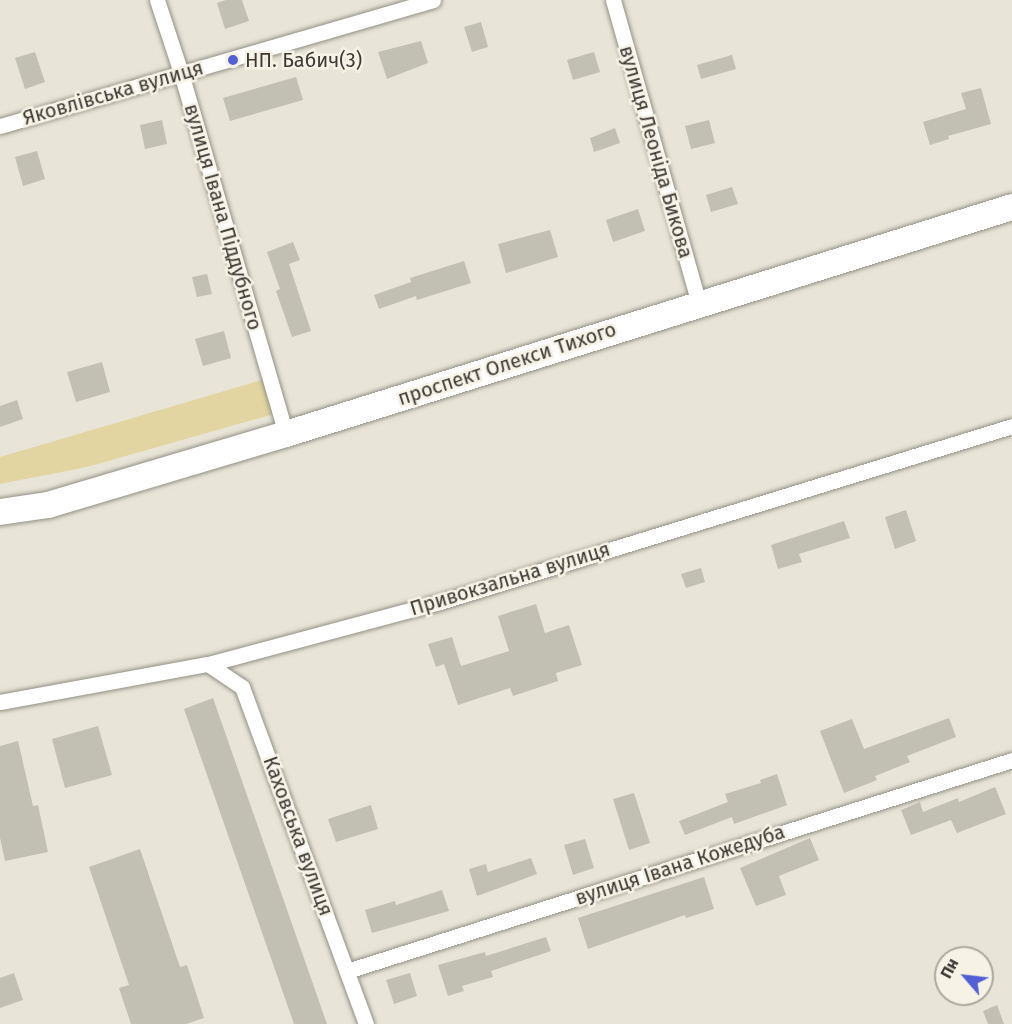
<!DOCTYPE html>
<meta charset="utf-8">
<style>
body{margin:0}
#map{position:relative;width:1012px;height:1024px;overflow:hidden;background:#e8e5d8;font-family:"Fira Sans",sans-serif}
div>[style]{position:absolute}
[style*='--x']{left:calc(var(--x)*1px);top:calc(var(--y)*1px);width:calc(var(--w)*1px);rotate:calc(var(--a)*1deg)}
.green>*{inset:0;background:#e3d5a1}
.building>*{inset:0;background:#c2bfb3}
.roads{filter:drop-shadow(0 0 2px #939084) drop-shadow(0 0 2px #939084)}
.minor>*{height:15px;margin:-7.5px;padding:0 7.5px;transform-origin:7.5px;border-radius:7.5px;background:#fff}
.primary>*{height:26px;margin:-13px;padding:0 13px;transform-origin:13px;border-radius:13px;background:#fff}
.dots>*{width:16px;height:16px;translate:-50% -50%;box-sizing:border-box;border:3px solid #f6f2e5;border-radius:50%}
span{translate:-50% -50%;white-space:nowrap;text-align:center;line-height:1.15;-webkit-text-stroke:5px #f6f2e5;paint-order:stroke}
.poi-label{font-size:20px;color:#3c3a35}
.left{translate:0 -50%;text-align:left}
.street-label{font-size:20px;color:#3c3a35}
.north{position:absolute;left:934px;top:946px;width:60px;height:60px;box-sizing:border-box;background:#f6f2e5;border:2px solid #aca89f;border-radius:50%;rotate:298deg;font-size:16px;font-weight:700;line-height:24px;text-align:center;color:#3c3a35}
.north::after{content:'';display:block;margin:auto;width:21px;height:27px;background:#525fd5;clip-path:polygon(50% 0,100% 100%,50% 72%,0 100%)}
</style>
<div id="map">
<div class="green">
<i style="clip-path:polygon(265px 379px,274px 414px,87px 467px,0 484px,0 457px)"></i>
</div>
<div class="building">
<i style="clip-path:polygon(226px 0,242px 0,249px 21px,225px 29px,217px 3px)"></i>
<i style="clip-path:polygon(481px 22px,488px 47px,472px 52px,464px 27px)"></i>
<i style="clip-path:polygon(421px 41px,428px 63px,387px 79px,378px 52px)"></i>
<i style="clip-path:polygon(35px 52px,45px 82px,25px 89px,15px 58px)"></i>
<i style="clip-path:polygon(594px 52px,600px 72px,573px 80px,567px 60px)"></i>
<i style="clip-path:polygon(732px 55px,736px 69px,701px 79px,697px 65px)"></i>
<i style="clip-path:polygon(296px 77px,303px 100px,230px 121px,223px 98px)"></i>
<i style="clip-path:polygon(981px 88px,991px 124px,948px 136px,949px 139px,930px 145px,923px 122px,966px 109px,961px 93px)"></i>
<i style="clip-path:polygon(162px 120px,167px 144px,145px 149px,140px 125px)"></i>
<i style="clip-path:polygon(709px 120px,715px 143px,691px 149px,685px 126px)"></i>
<i style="clip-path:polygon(615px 128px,620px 143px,594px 152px,590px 138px)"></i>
<i style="clip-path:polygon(37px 151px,45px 179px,23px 186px,15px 157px)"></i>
<i style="clip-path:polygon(732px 187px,738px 204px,711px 212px,706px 195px)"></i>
<i style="clip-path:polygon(638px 209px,645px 231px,613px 242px,606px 220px)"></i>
<i style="clip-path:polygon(550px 230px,558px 257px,506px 273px,498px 244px)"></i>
<i style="clip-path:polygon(293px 242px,300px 260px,289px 264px,311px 331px,292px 337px,276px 291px,280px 289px,267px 252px)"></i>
<i style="clip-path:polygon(464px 261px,471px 283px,417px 300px,416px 296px,379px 309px,374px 295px,411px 282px,410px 278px)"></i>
<i style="clip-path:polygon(207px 274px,212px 294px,197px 297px,192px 277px)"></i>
<i style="clip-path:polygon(224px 331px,231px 358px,203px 366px,195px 339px)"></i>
<i style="clip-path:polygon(102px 362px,110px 392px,76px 402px,67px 372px)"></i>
<i style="clip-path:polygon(17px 400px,23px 419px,0 427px,0 406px)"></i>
<i style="clip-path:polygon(906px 510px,916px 541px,895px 549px,885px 517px)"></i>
<i style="clip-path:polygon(844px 521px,850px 538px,799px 554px,802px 562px,778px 569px,771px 545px)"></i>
<i style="clip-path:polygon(701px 568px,705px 582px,686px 588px,681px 574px)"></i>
<i style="clip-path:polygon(536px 604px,545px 633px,569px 625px,582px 665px,556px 673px,558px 681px,513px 696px,510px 688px,458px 705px,444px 664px,436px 667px,428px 644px,452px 637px,461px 666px,509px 651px,498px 616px)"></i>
<i style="clip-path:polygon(213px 698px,327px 1024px,294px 1024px,184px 709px)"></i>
<i style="clip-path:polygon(949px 718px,956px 737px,907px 756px,910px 762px,875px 776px,877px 780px,844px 793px,820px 731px,852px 719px,864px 749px)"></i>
<i style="clip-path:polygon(98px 726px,112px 775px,65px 788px,52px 739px)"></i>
<i style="clip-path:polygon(18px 741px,33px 806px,38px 805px,48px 852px,5px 861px,0 838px,0 746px)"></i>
<i style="clip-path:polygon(777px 774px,787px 805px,734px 824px,732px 817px,685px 835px,679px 821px,728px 802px,725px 794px,761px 783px,760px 780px)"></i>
<i style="clip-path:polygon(995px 787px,1006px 814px,957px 833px,951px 820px,911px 835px,901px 810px,920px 802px,923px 812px,958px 798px,959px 802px)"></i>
<i style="clip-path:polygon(634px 793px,650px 843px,629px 850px,613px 799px)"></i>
<i style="clip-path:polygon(371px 805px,378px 829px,336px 842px,328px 819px)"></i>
<i style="clip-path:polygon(810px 838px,819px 860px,779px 876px,786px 895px,756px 906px,740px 868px)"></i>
<i style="clip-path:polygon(585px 839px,594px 868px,573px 875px,564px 845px)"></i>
<i style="clip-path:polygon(140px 849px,180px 967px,187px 965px,204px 1018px,186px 1024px,131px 1024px,119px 988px,129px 985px,89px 867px)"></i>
<i style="clip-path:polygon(531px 858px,537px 874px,477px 896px,469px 869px,486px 864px,488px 872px)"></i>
<i style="clip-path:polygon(704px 877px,714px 909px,686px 918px,685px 915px,588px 949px,578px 918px)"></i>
<i style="clip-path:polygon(442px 890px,449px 911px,372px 933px,365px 910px,395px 901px,396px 905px)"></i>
<i style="clip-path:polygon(546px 937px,551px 951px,491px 971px,493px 977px,462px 986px,464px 991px,448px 996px,438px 965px,485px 952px,486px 956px)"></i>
<i style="clip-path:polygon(14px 973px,23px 1000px,0 1008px,0 978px)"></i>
<i style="clip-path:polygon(410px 973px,417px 996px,394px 1004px,386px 980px)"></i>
<i style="clip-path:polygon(997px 1005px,1004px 1024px,988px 1024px,983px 1011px)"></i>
</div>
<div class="roads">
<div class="minor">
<i style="--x:157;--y:0;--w:77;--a:71.8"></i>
<i style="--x:181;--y:73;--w:376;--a:73.8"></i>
<i style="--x:613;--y:0;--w:315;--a:74.2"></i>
<i style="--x:0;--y:126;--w:451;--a:-16.2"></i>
<i style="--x:208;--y:664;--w:41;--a:34.1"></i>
<i style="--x:242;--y:687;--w:359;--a:69.8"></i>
<i style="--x:0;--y:702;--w:211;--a:-10.4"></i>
<i style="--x:208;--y:664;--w:240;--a:-15"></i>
<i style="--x:440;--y:602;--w:598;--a:-17.1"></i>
<i style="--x:347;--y:971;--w:698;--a:-17.6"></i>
</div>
<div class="primary">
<i style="--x:0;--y:512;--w:49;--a:-8.3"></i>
<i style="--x:48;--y:505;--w:248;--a:-16.6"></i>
<i style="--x:286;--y:434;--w:761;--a:-17.36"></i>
</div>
</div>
<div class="dots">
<i style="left:233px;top:60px;background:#525fd5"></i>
</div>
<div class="poi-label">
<span class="left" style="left:245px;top:60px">НП. Бабич(3)</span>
</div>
<div class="street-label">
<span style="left:113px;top:93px;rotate:-16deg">Яковлівська вулиця</span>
<span style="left:656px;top:152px;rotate:74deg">вулиця Леоніда Бикова</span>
<span style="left:223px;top:217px;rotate:74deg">вулиця Івана Піддубного</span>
<span style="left:507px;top:364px;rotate:-18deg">проспект Олекси Тихого</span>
<span style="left:510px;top:579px;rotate:-17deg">Привокзальна вулиця</span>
<span style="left:298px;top:836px;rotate:70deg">Каховська вулиця</span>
<span style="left:680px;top:865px;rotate:-18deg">вулиця Івана Кожедуба</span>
</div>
<div class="north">Пн</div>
</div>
